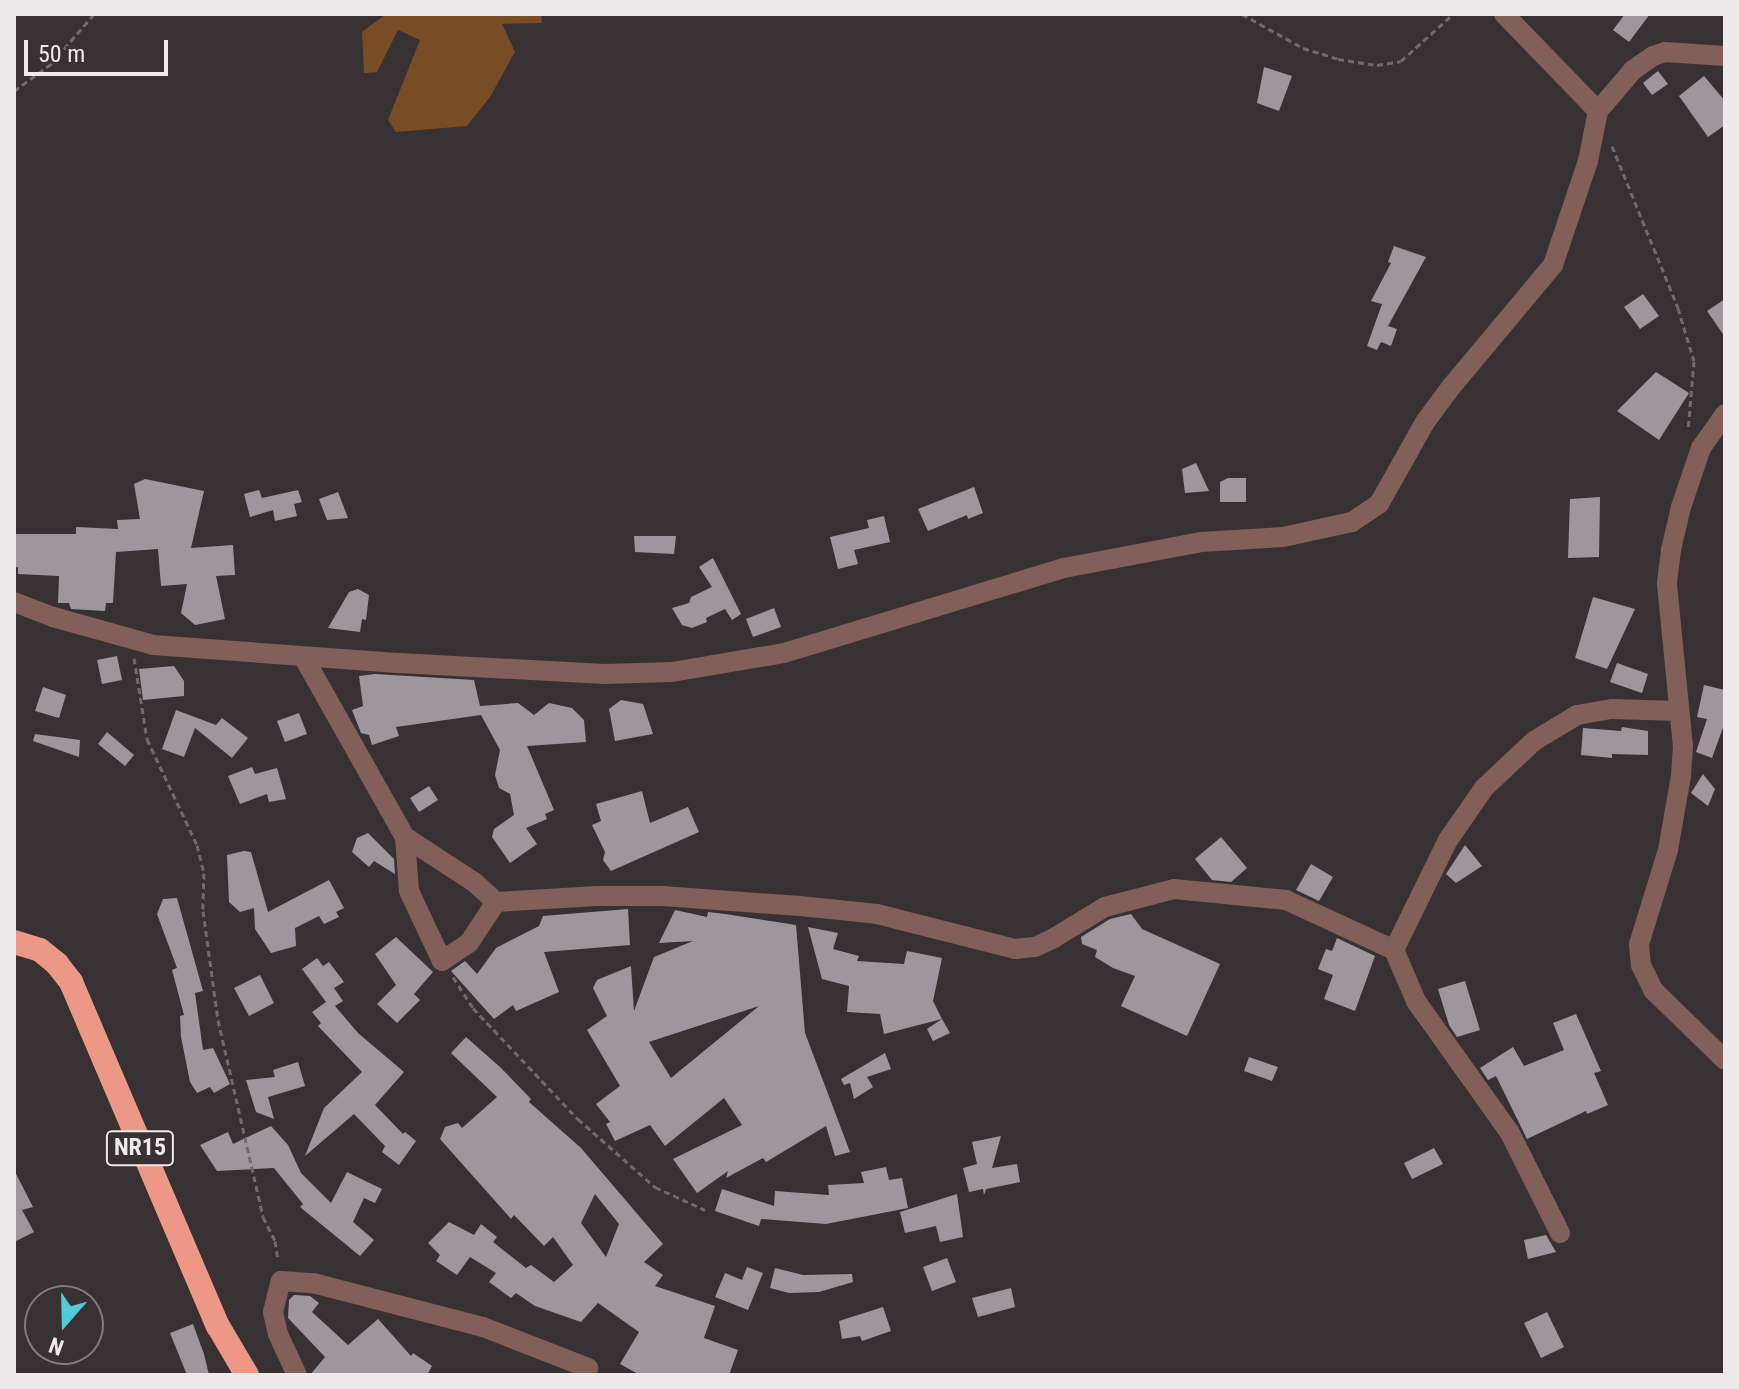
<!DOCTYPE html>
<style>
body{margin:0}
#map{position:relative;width:1739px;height:1389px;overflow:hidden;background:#383133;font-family:"Roboto Condensed",sans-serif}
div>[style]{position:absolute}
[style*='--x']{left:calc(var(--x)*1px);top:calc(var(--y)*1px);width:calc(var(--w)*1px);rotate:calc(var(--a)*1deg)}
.green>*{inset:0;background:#784d26}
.building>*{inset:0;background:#9d979d}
.path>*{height:3px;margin-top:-1.5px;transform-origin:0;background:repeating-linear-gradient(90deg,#706a6c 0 6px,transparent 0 10px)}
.street>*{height:20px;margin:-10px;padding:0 10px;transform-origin:10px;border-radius:10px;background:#825f58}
.highway>*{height:24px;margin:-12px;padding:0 12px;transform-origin:12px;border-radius:12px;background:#ed9787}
span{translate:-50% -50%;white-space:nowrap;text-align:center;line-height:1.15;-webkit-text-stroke:8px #383133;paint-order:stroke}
.shield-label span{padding:2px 6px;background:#383133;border:2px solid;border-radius:6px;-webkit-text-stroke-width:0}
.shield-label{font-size:24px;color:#eeeaeb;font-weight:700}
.frame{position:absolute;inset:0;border:16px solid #eeeaeb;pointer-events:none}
.north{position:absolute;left:24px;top:1285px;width:80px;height:80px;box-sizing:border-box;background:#383133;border:2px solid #817b7d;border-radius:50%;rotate:200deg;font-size:22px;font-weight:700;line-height:32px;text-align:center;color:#eeeaeb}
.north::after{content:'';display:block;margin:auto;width:28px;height:36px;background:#52cbd9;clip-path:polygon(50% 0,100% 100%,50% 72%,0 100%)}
.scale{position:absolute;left:24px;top:40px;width:144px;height:36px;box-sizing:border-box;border:4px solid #eeeaeb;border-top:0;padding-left:10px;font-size:24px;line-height:28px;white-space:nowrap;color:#eeeaeb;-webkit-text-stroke:6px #383133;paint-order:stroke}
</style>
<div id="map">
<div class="green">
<i style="clip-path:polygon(386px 14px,541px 14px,542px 23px,502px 24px,515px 52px,490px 97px,467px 126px,396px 132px,388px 120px,420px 40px,398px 30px,377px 72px,364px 73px,362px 32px)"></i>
</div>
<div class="building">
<i style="clip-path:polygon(1625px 14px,1650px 14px,1629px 42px,1613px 30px)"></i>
<i style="clip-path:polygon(1264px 67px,1292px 76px,1279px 111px,1257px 103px)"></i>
<i style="clip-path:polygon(1658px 71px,1668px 84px,1652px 95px,1643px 83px)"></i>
<i style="clip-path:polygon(1704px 76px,1725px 101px,1725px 125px,1708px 137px,1679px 96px)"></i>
<i style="clip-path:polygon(1394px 246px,1426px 257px,1388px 326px,1397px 329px,1391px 346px,1381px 342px,1377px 350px,1367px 346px,1382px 304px,1371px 301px,1391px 263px,1388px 262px)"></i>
<i style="clip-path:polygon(1643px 294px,1659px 316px,1640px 329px,1624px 307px)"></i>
<i style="clip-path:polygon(1725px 299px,1725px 337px,1707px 311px)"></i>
<i style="clip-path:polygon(1656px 372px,1689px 393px,1659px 440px,1617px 411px)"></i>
<i style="clip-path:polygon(1196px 463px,1209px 491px,1185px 493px,1182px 469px)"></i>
<i style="clip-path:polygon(1228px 478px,1246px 478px,1246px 502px,1220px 502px,1220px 482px)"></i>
<i style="clip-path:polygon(145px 479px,204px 491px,191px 548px,233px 545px,235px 575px,216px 576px,225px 619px,195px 625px,181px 613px,187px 584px,161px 586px,158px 549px,116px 552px,113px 603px,106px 603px,105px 611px,71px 609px,69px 603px,58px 603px,59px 576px,18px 574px,18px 567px,14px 568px,14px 534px,76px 534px,76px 527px,118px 529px,117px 520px,140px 519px,134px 484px)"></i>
<i style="clip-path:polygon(974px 487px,983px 513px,968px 519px,967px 515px,928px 531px,918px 509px)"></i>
<i style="clip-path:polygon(259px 490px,262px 498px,298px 490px,302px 502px,294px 504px,297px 516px,275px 521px,273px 510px,250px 517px,244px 494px)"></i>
<i style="clip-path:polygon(338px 492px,348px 518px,327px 520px,319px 499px)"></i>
<i style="clip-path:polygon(1600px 497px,1599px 557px,1568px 558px,1570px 499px)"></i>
<i style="clip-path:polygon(884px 516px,890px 542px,854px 550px,858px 564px,838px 569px,830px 537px,869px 528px,867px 520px)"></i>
<i style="clip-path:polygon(634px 536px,676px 536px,674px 554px,635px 552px)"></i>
<i style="clip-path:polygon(713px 558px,741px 614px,732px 620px,725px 609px,706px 618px,707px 622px,692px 628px,682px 625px,672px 608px,689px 603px,691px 597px,712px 587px,699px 567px)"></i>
<i style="clip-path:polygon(358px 589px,369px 595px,366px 620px,362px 619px,360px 632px,328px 628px,349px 592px)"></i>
<i style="clip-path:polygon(1593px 597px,1635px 609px,1607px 669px,1575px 658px)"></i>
<i style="clip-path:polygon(774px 608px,781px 627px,753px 637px,746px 619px)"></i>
<i style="clip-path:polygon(117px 656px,122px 680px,102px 684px,97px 660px)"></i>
<i style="clip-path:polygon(1617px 663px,1648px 674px,1642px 693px,1610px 682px)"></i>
<i style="clip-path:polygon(174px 666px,184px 681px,184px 696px,143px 700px,139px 669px)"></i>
<i style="clip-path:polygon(375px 674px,474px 680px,480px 706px,518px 703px,534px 715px,549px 703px,572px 708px,584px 720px,586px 742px,527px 746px,554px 810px,545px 814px,547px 819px,526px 828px,537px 844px,510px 863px,492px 837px,494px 829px,514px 815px,510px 794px,499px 788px,495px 775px,500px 750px,481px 715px,396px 727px,399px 736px,372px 745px,369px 735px,361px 733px,352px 710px,363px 706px,359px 676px)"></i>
<i style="clip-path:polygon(1704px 685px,1725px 690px,1725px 722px,1712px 758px,1696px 752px,1707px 719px,1697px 717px)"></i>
<i style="clip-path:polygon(43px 687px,66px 695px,59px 718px,35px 711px)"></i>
<i style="clip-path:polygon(621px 700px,643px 704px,653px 734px,615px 741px,609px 709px)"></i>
<i style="clip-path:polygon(176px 710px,216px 725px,222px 718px,248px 738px,232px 758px,195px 728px,184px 757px,162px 749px)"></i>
<i style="clip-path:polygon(299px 713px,307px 734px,285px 742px,277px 721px)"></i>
<i style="clip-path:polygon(1622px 727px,1648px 731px,1648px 755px,1612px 754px,1612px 758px,1581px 755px,1583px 728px,1621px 731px)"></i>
<i style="clip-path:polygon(107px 732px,134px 755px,125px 766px,98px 744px)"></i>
<i style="clip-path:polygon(35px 734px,80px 740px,79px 757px,33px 741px)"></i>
<i style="clip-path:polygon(252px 767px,255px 774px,277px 768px,286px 799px,269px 802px,267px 794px,240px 804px,228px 776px)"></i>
<i style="clip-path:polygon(1703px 774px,1715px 789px,1708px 806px,1691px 793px)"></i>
<i style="clip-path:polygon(429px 786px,438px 800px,419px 812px,410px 798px)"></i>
<i style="clip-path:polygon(642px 791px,650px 823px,688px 807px,699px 832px,611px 871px,603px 860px,605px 852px,592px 825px,601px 821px,596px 804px)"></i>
<i style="clip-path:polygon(368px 833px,394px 859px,395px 874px,374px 861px,369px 867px,352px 852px,357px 838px)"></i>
<i style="clip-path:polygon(1221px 837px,1247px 868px,1231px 882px,1212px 880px,1195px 859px)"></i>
<i style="clip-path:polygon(1465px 845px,1482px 866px,1456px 883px,1446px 874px)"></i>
<i style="clip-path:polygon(244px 851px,251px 852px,268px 912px,329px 880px,344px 908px,336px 912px,339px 917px,324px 924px,319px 916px,295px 928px,296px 946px,271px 953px,255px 929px,254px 908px,240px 912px,229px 902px,227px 855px)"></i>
<i style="clip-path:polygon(1311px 864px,1333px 877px,1319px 901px,1296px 890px)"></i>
<i style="clip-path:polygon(177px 898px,203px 991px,195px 993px,203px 1050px,213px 1048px,230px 1084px,214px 1093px,210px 1087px,197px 1093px,190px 1082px,181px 1037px,180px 1016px,184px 1015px,172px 970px,177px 968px,157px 914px,163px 899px)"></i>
<i style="clip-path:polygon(628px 909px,630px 945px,544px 952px,559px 992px,516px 1011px,513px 1005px,494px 1019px,451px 971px,465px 961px,477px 974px,496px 948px,539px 926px,543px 916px)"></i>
<i style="clip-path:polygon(evenodd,675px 910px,707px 917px,708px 912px,725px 914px,796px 925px,805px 1033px,850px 1152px,835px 1156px,826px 1126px,766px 1162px,763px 1158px,726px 1178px,728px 1171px,697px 1193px,673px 1159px,742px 1125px,724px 1098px,665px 1146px,650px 1125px,615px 1141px,606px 1124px,610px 1122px,596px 1104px,620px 1086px,587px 1030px,607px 1016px,593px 988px,597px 980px,631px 966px,634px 1011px,654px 957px,693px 941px,659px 943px,675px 910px,759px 1006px,671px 1078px,649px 1042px,759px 1006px)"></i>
<i style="clip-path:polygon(1131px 914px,1142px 929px,1220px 964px,1187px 1036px,1121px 1006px,1135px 976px,1113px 968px,1095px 957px,1097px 950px,1082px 944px,1081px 937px,1110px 919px)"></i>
<i style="clip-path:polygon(808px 927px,838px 933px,833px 949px,859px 956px,857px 961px,904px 964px,907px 951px,942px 958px,933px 1001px,942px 1019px,884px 1034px,880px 1014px,847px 1012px,849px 986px,822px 979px)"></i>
<i style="clip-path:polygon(396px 937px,433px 972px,414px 994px,420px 1000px,397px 1023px,377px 1004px,396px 985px,375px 954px)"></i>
<i style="clip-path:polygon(1337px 938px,1375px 956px,1355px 1011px,1324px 999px,1333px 975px,1318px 969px,1326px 949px,1332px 951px)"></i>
<i style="clip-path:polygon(317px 958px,323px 966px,329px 962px,344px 982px,334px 988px,343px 1001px,335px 1006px,358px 1033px,404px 1072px,375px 1105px,403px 1134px,405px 1132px,416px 1141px,399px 1165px,382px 1152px,385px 1146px,354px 1114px,305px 1156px,324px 1108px,362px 1072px,318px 1026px,321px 1023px,312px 1012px,326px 1002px,302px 969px)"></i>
<i style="clip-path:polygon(260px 975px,274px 1003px,249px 1016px,234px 988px)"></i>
<i style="clip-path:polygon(1465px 981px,1480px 1030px,1457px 1037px,1449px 1025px,1438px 989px)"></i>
<i style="clip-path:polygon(1576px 1014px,1601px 1071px,1594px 1073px,1608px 1105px,1587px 1114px,1586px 1111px,1527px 1139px,1496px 1076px,1488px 1080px,1480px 1068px,1513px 1047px,1524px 1066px,1564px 1050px,1553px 1023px)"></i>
<i style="clip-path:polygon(942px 1019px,950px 1033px,933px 1041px,927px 1029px)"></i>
<i style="clip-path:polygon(evenodd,466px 1037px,500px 1067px,531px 1099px,529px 1102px,581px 1148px,663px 1244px,644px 1262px,663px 1275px,655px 1286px,715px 1306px,704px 1338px,738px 1350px,729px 1375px,640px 1375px,620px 1364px,639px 1332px,598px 1303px,581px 1322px,535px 1306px,516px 1293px,511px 1298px,489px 1282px,496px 1273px,470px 1257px,457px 1275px,436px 1261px,440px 1255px,428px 1243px,449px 1222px,474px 1235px,481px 1224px,497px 1237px,493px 1242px,526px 1268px,531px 1265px,554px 1282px,573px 1265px,553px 1237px,544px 1246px,514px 1215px,511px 1219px,440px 1139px,445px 1127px,458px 1123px,462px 1128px,497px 1097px,451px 1053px,466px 1037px,595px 1194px,619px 1224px,606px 1257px,581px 1223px,595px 1194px)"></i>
<i style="clip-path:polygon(885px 1053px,891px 1069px,867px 1077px,873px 1087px,854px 1099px,850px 1083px,844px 1085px,841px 1079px)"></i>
<i style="clip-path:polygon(1249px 1057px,1278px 1067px,1272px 1081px,1244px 1071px)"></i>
<i style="clip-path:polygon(298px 1062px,305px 1086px,268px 1097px,274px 1119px,256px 1112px,246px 1080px,275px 1077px,273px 1070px)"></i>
<i style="clip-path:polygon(271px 1126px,288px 1145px,301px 1173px,331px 1203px,347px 1172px,382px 1189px,375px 1203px,364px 1198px,353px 1222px,374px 1240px,360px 1256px,300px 1207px,303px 1204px,274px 1168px,217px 1171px,200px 1145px,228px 1132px,233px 1144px)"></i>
<i style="clip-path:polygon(1001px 1136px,992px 1168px,1017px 1164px,1020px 1182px,986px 1189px,984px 1195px,983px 1189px,969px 1192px,963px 1168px,977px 1164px,972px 1142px)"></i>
<i style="clip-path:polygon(1434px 1148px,1443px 1164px,1412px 1179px,1404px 1163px)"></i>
<i style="clip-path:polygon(886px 1167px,889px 1180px,902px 1178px,908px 1208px,826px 1224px,761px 1219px,759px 1226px,715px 1211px,722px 1189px,774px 1206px,775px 1191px,829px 1195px,828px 1185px,864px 1183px,861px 1172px)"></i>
<i style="clip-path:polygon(14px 1170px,33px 1207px,22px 1210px,34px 1232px,14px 1242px)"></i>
<i style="clip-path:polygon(957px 1194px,963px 1237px,940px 1242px,936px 1226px,905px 1233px,900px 1212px)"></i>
<i style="clip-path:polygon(1546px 1235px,1556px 1252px,1528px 1259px,1524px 1240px)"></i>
<i style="clip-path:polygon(947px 1258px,956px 1282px,932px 1291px,923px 1267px)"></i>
<i style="clip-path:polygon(747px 1267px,763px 1273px,748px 1310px,715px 1297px,725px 1273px,742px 1280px)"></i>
<i style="clip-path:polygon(775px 1268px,803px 1275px,852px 1274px,853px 1282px,819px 1292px,789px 1293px,770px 1288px)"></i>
<i style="clip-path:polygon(1011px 1288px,1015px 1307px,978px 1317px,972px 1298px)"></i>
<i style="clip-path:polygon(294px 1295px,310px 1296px,319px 1303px,312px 1312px,348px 1345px,378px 1319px,411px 1356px,413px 1353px,432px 1366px,427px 1375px,310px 1375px,325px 1357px,288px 1318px,289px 1300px)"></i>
<i style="clip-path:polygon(883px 1307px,891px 1331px,862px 1341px,860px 1336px,842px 1339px,839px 1321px)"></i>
<i style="clip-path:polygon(1547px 1312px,1564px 1347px,1541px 1358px,1524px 1323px)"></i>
<i style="clip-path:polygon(193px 1324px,204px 1354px,209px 1375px,187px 1375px,170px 1333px)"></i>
</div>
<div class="path">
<i style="--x:1242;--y:14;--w:70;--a:29.1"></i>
<i style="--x:1303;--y:48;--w:37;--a:17"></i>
<i style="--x:1338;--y:59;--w:39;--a:9"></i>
<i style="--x:1377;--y:65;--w:24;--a:-9"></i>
<i style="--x:1401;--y:61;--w:70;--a:-42.1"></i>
<i style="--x:14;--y:91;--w:46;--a:-36.1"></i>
<i style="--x:51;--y:64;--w:66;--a:-49.3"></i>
<i style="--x:1612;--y:146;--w:175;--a:67.8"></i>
<i style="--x:1678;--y:308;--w:55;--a:73.2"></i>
<i style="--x:1694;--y:361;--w:70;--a:94.9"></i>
<i style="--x:134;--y:658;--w:82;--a:80.9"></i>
<i style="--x:147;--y:739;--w:117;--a:64.7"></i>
<i style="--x:197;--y:845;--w:29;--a:76"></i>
<i style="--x:204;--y:873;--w:38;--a:92"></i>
<i style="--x:203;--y:911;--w:110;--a:82.2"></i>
<i style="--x:218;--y:1020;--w:202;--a:77.1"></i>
<i style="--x:263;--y:1217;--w:27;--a:63"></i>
<i style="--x:275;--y:1241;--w:20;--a:81"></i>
<i style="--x:453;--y:977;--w:37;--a:57"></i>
<i style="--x:473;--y:1008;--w:153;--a:46.6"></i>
<i style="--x:578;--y:1119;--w:103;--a:41.4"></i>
<i style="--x:655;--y:1187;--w:55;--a:24.7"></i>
</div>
<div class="street">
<i style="--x:1504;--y:14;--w:135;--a:45.9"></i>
<i style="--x:1725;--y:414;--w:42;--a:125.2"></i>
<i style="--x:1701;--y:448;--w:62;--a:108.7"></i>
<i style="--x:1681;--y:507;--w:44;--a:103.1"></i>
<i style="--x:1671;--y:550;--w:34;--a:97"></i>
<i style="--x:1667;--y:584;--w:163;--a:84.4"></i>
<i style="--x:1683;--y:746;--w:30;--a:94"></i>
<i style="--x:1681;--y:776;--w:75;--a:100"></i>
<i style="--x:1668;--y:850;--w:98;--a:107.1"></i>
<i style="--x:1639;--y:944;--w:21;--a:85"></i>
<i style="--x:1641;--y:965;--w:28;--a:64"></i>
<i style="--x:1653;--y:990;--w:100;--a:44.2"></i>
<i style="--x:14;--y:602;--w:42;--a:21"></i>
<i style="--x:53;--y:617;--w:104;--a:15.6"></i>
<i style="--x:153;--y:645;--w:248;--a:4.2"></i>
<i style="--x:400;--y:663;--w:205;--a:3.1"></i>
<i style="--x:605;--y:674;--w:67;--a:-1.7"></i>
<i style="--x:672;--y:672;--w:114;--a:-9.6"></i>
<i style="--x:784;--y:653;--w:293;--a:-16.9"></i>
<i style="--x:1064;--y:568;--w:139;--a:-10.7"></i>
<i style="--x:1201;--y:542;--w:82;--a:-3.5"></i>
<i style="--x:1283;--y:537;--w:71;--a:-12.3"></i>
<i style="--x:1352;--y:522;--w:32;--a:-34"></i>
<i style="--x:1379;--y:504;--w:94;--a:-60.7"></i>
<i style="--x:1425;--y:422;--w:44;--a:-53.4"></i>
<i style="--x:1451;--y:387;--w:159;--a:-50.1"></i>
<i style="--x:1553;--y:265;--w:110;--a:-71.4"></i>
<i style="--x:1588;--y:161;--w:51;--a:-78.7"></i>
<i style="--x:1598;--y:111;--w:54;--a:-49.5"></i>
<i style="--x:1633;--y:70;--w:24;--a:-35"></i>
<i style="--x:1653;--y:56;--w:13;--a:-18"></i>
<i style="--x:1665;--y:52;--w:60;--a:3.8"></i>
<i style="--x:304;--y:658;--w:206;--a:60.6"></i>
<i style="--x:405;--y:837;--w:54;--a:85.8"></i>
<i style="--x:409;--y:891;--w:77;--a:64.8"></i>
<i style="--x:442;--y:961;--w:32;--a:-34"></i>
<i style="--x:469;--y:943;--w:49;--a:-56.6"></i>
<i style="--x:405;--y:837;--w:82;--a:33.1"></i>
<i style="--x:474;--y:882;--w:30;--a:42"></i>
<i style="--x:496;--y:902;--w:101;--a:-3.4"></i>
<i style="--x:597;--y:896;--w:66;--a:0"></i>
<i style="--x:663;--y:896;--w:137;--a:4.2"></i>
<i style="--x:800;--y:906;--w:77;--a:5.9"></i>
<i style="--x:877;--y:914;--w:142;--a:14.2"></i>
<i style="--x:1015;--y:949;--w:20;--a:-6"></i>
<i style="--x:1035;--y:947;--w:21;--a:-25"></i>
<i style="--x:1054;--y:938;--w:60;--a:-31.3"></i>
<i style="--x:1105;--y:907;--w:71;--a:-14.6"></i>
<i style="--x:1174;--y:889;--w:113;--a:5.6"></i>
<i style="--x:1286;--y:900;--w:119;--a:24.8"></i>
<i style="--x:1560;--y:1233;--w:112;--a:-116.6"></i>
<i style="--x:1510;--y:1133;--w:162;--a:-125.5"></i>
<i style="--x:1416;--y:1001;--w:56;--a:-113.3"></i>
<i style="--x:1394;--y:950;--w:123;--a:-63.9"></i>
<i style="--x:1448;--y:840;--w:63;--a:-55.3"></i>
<i style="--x:1484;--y:788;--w:69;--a:-43.2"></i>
<i style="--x:1534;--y:741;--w:50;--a:-31.2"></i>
<i style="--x:1577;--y:715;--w:36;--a:-10"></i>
<i style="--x:1612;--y:709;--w:67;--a:1.7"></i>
<i style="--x:297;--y:1375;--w:45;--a:-114.9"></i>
<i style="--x:278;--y:1334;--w:23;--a:-103"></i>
<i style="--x:273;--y:1312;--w:32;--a:-76"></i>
<i style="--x:281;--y:1281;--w:32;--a:4"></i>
<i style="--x:313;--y:1283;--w:176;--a:14.5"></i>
<i style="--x:483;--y:1327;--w:113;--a:21.3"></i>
</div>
<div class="highway">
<i style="--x:14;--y:942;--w:27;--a:17"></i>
<i style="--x:40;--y:950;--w:22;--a:39"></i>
<i style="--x:57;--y:964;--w:23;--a:52"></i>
<i style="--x:71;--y:982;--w:374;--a:66.9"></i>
<i style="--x:218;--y:1326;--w:57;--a:59.4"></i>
</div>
<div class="shield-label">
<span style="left:140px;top:1148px">NR15</span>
</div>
<div class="frame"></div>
<div class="north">N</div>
<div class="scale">50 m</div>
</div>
